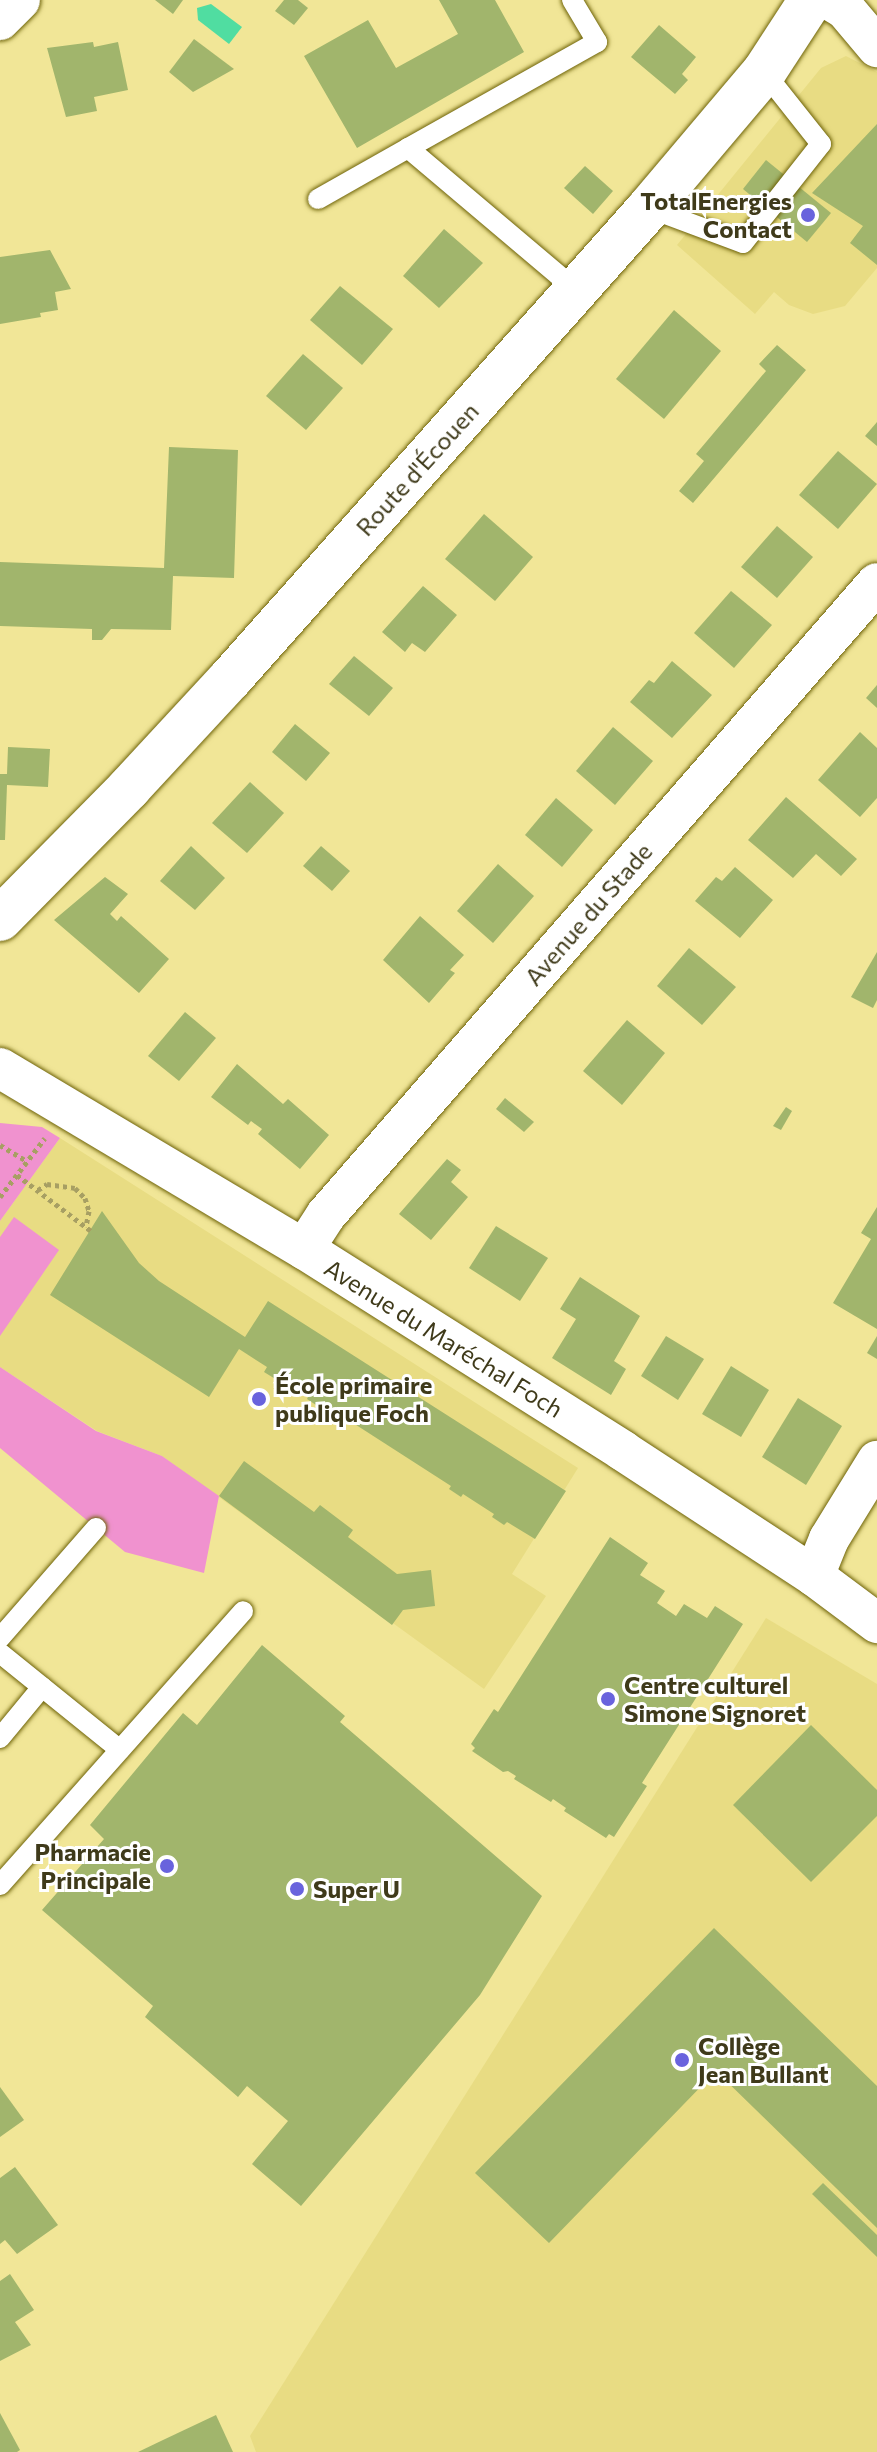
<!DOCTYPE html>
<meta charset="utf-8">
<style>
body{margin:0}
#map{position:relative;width:877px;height:2452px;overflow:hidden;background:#f1e697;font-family:Commissioner,sans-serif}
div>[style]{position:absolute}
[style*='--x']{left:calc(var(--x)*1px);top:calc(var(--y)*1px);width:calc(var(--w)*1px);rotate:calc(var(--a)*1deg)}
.built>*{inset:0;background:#e8dc83}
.green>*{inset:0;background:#f092cf}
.water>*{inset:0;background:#50dda1}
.building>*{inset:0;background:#a1b56c}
.path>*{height:5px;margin-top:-2.5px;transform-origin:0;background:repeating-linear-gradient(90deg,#a79f63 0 4px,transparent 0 8px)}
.roads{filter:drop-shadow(0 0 2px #6e6308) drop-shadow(0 0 2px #6e6308)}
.lane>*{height:20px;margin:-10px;padding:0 10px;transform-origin:10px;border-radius:10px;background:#fff}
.street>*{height:40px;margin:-20px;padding:0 20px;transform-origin:20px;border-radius:20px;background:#fff}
.secondary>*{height:44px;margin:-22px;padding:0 22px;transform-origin:22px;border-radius:22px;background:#fff}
.dots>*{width:22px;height:22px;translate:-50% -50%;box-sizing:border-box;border:4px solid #fff;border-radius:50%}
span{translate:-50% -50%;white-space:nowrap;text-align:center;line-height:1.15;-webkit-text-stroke:6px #fff;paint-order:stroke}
.poi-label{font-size:24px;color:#3f3a1a;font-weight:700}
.right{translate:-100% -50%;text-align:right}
.left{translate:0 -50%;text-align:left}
.street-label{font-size:24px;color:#3f3a1a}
</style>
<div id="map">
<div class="built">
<i style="clip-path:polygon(846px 56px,877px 72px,877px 268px,845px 306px,813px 314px,789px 305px,774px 292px,755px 314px,677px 245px,821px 68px)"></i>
<i style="clip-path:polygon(60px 1138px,578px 1468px,512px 1574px,546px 1596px,484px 1689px,162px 1456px,97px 1431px,0 1367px,0 1221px)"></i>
<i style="clip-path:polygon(766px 1618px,877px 1684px,877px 2452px,256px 2452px,250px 2436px)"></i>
</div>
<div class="green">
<i style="clip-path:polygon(0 1123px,42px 1127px,60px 1138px,0 1221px)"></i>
<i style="clip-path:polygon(14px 1217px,59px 1250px,0 1336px,0 1237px)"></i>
<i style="clip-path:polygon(0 1367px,96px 1431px,162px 1456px,219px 1496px,204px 1573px,125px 1552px,0 1448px)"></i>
</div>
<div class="water">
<i style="clip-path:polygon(211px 4px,242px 27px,229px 44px,198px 20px,197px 8px)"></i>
</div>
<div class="building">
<i style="clip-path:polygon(155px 0,183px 0,173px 14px)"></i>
<i style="clip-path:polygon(284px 0,298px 0,308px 8px,294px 25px,275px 11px)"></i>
<i style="clip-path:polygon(439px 0,495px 0,524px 52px,357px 148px,304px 56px,368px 20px,396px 68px,458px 34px)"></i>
<i style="clip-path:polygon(659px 25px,696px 57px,682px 74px,688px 80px,675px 94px,631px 57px)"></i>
<i style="clip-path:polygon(194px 39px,234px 69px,193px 92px,169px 72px)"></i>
<i style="clip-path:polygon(93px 42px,94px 47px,118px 42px,128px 90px,94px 97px,97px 111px,66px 117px,47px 48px)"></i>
<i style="clip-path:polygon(877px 124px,877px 265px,850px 243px,863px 226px,812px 193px)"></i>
<i style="clip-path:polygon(766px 160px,831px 213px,807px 242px,743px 189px)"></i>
<i style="clip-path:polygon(585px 166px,613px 191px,593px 214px,564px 188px)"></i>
<i style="clip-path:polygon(444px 229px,483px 263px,439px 308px,403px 276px)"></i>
<i style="clip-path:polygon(50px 250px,71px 289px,55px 292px,58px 310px,40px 313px,41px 317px,0 324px,0 257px)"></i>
<i style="clip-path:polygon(340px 286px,393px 329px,362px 365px,310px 320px)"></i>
<i style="clip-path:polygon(674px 310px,721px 351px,664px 419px,616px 379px)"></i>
<i style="clip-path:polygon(777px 345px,806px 370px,693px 503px,679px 491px,704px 461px,696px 454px,766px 371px,759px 364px)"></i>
<i style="clip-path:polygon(303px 354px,343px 388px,306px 430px,266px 396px)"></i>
<i style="clip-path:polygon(877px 422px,877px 446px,865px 436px)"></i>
<i style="clip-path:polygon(169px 447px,238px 450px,234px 578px,173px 576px,171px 630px,111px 629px,102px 640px,92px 640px,92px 629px,0 626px,0 562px,164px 568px)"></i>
<i style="clip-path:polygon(838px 451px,877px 484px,838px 529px,799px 495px)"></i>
<i style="clip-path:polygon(484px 514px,533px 557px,495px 601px,445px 559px)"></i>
<i style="clip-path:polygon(777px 526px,813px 557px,777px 598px,741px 567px)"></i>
<i style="clip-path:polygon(423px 586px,457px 615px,425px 652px,412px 643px,405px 652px,382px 632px)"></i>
<i style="clip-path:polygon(731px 591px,772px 625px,734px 668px,694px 633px)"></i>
<i style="clip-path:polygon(354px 656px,393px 688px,369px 716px,329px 684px)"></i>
<i style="clip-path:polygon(672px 661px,712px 695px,672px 738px,630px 702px,649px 680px,654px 683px)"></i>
<i style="clip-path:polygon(877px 685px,877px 708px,866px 698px)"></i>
<i style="clip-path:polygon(295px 724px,330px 753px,306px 781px,272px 752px)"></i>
<i style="clip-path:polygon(613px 727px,653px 761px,615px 805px,576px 771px)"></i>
<i style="clip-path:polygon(860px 732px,877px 748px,877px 798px,860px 817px,818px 780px)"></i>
<i style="clip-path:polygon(8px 747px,50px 749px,48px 787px,7px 785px,5px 840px,0 840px,0 774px,7px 774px)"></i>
<i style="clip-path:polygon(250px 782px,284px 813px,247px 853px,212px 823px)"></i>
<i style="clip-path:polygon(786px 797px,857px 859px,841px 876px,816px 854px,793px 878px,748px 840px)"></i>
<i style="clip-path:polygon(556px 798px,593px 830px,562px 867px,525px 835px)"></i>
<i style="clip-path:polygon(191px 846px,225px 878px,195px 910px,160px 881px)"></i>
<i style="clip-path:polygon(321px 846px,350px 871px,332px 891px,303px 866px)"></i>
<i style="clip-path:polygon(498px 864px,534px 896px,493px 943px,457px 911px)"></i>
<i style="clip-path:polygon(735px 867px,773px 900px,740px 938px,695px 901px,716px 877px,722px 881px)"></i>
<i style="clip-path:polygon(105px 877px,128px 894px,110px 914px,117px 921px,121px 916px,169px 959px,139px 993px,54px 920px)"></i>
<i style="clip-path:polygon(420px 916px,464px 955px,450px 970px,455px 973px,429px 1003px,383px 960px)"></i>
<i style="clip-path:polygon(689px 948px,736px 987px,702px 1025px,657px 986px)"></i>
<i style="clip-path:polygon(877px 952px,877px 1000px,873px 1008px,851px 997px)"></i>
<i style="clip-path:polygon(185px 1012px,216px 1038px,179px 1081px,148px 1056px)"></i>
<i style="clip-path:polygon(627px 1020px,665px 1053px,622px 1105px,583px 1071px)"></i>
<i style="clip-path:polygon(237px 1064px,283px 1104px,288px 1099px,329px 1135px,300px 1169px,258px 1134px,262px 1129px,251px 1121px,248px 1125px,211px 1097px)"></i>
<i style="clip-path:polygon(505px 1098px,534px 1122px,524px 1132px,496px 1109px)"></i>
<i style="clip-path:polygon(786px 1107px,792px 1111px,781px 1130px,773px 1126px)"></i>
<i style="clip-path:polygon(447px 1159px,461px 1170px,451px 1182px,468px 1197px,431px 1240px,399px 1214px)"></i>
<i style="clip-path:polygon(877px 1207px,877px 1329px,833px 1303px,871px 1239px,861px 1233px)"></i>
<i style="clip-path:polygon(102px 1211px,139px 1263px,159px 1281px,245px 1337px,268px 1301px,566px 1491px,535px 1539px,507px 1522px,504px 1525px,492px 1517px,494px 1514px,463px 1494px,461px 1497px,449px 1489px,451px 1486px,322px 1403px,319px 1407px,307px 1399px,309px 1395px,280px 1376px,277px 1380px,264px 1372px,267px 1367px,239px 1349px,209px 1397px,50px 1295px)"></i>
<i style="clip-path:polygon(496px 1226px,548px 1258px,520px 1301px,469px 1268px)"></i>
<i style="clip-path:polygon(580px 1277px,640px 1316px,614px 1361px,626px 1369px,611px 1395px,552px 1358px,576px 1319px,560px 1309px)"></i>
<i style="clip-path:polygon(666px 1336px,704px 1359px,678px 1400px,641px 1376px)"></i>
<i style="clip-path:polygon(877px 1336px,877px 1359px,867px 1353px)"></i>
<i style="clip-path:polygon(731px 1366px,769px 1390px,741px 1437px,702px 1414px)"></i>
<i style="clip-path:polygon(798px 1398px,842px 1426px,806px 1485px,762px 1457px)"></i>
<i style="clip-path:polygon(244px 1461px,314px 1512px,320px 1505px,353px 1530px,348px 1537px,397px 1574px,431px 1570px,435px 1606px,403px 1610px,392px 1625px,219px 1496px)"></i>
<i style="clip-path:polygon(610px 1537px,648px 1563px,640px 1575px,665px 1591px,657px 1603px,676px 1616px,684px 1604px,707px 1618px,715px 1606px,743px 1624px,642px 1783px,647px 1786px,614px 1837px,609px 1834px,606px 1838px,564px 1811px,566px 1808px,553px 1799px,551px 1802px,514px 1779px,516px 1776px,508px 1771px,503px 1772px,472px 1751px,475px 1748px,471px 1744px,494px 1709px,498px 1712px)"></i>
<i style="clip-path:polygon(262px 1645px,345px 1716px,340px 1722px,542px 1896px,480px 1995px,301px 2206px,252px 2164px,288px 2121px,247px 2086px,238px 2097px,200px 2064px,145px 2017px,153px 2006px,42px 1910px,104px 1839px,90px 1825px,183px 1713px,197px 1725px)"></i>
<i style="clip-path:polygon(811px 1725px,877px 1790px,877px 1816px,811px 1882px,733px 1805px)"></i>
<i style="clip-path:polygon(714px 1928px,877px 2086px,877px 2228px,716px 2071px,549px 2243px,475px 2173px)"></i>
<i style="clip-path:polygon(0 2087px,24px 2120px,0 2137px)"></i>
<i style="clip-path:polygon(15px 2167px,58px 2225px,17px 2254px,5px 2240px,0 2244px,0 2178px)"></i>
<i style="clip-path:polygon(823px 2183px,877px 2235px,877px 2257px,812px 2194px)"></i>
<i style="clip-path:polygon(10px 2274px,34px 2310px,15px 2322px,31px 2345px,0 2361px,0 2281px)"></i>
<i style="clip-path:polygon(0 2413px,20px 2450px,17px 2452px,0 2452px)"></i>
<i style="clip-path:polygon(216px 2415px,233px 2452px,138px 2452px,163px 2440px)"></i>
</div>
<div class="path">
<i style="--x:0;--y:1145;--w:31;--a:31"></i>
<i style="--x:17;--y:1175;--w:93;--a:37.1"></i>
<i style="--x:38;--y:1190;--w:11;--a:-34"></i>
<i style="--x:47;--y:1184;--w:28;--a:8"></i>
<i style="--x:75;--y:1188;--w:14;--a:45"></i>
<i style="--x:85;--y:1198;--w:14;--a:73"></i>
<i style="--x:89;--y:1211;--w:16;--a:101"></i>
<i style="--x:0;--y:1197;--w:74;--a:-52.7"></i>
</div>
<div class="roads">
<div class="lane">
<i style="--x:572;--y:0;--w:49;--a:59.2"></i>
<i style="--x:597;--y:42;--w:217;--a:150.7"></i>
<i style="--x:408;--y:148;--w:220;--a:40.2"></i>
<i style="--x:318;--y:199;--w:103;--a:-29.5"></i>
<i style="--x:649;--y:208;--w:100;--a:20.4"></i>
<i style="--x:743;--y:243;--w:126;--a:-51.8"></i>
<i style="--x:821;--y:144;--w:92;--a:-128.4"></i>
<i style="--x:0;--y:1638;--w:146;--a:-48.9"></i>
<i style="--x:0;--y:1653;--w:154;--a:38.9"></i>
<i style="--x:0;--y:1738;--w:66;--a:-50.5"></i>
<i style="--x:0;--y:1885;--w:366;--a:-48.4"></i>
</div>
<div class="street">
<i style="--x:830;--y:0;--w:17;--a:31"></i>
<i style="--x:845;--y:9;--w:50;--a:49.9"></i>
<i style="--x:0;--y:20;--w:28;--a:-45"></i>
<i style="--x:0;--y:1068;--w:354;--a:30.8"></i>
<i style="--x:304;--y:1249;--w:378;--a:32.3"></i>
<i style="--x:623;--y:1451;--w:228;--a:33.2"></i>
<i style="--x:814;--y:1576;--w:79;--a:36.7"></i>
<i style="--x:304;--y:1249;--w:40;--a:-57.1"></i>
<i style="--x:326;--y:1215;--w:838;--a:-48.92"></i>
<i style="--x:814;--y:1576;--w:40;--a:-68"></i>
<i style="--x:829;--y:1539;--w:92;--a:-58.4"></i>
</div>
<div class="secondary">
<i style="--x:0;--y:919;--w:184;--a:-45.4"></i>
<i style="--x:129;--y:788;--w:149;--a:-47.2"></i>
<i style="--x:230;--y:679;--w:630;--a:-48.34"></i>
<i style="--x:649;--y:208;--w:178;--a:-49.8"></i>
<i style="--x:764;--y:72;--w:86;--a:-56.9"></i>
</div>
</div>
<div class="dots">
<i style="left:808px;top:215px;background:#6963dd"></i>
<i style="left:259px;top:1399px;background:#6963dd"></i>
<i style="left:608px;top:1699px;background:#6963dd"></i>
<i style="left:167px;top:1866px;background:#6963dd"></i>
<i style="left:297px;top:1889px;background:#6963dd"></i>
<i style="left:682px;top:2060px;background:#6963dd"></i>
</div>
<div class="poi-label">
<span class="right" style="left:792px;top:215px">TotalEnergies<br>Contact</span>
<span class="left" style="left:275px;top:1399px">École primaire<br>publique Foch</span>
<span class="left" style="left:624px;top:1699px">Centre culturel<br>Simone Signoret</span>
<span class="right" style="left:151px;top:1866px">Pharmacie<br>Principale</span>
<span class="left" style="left:313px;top:1889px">Super U</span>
<span class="left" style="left:698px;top:2060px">Collège<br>Jean Bullant</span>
</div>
<div class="street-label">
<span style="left:417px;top:469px;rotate:-48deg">Route d'Écouen</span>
<span style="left:588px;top:914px;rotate:-49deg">Avenue du Stade</span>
<span style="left:444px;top:1338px;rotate:32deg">Avenue du Maréchal Foch</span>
</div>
</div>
